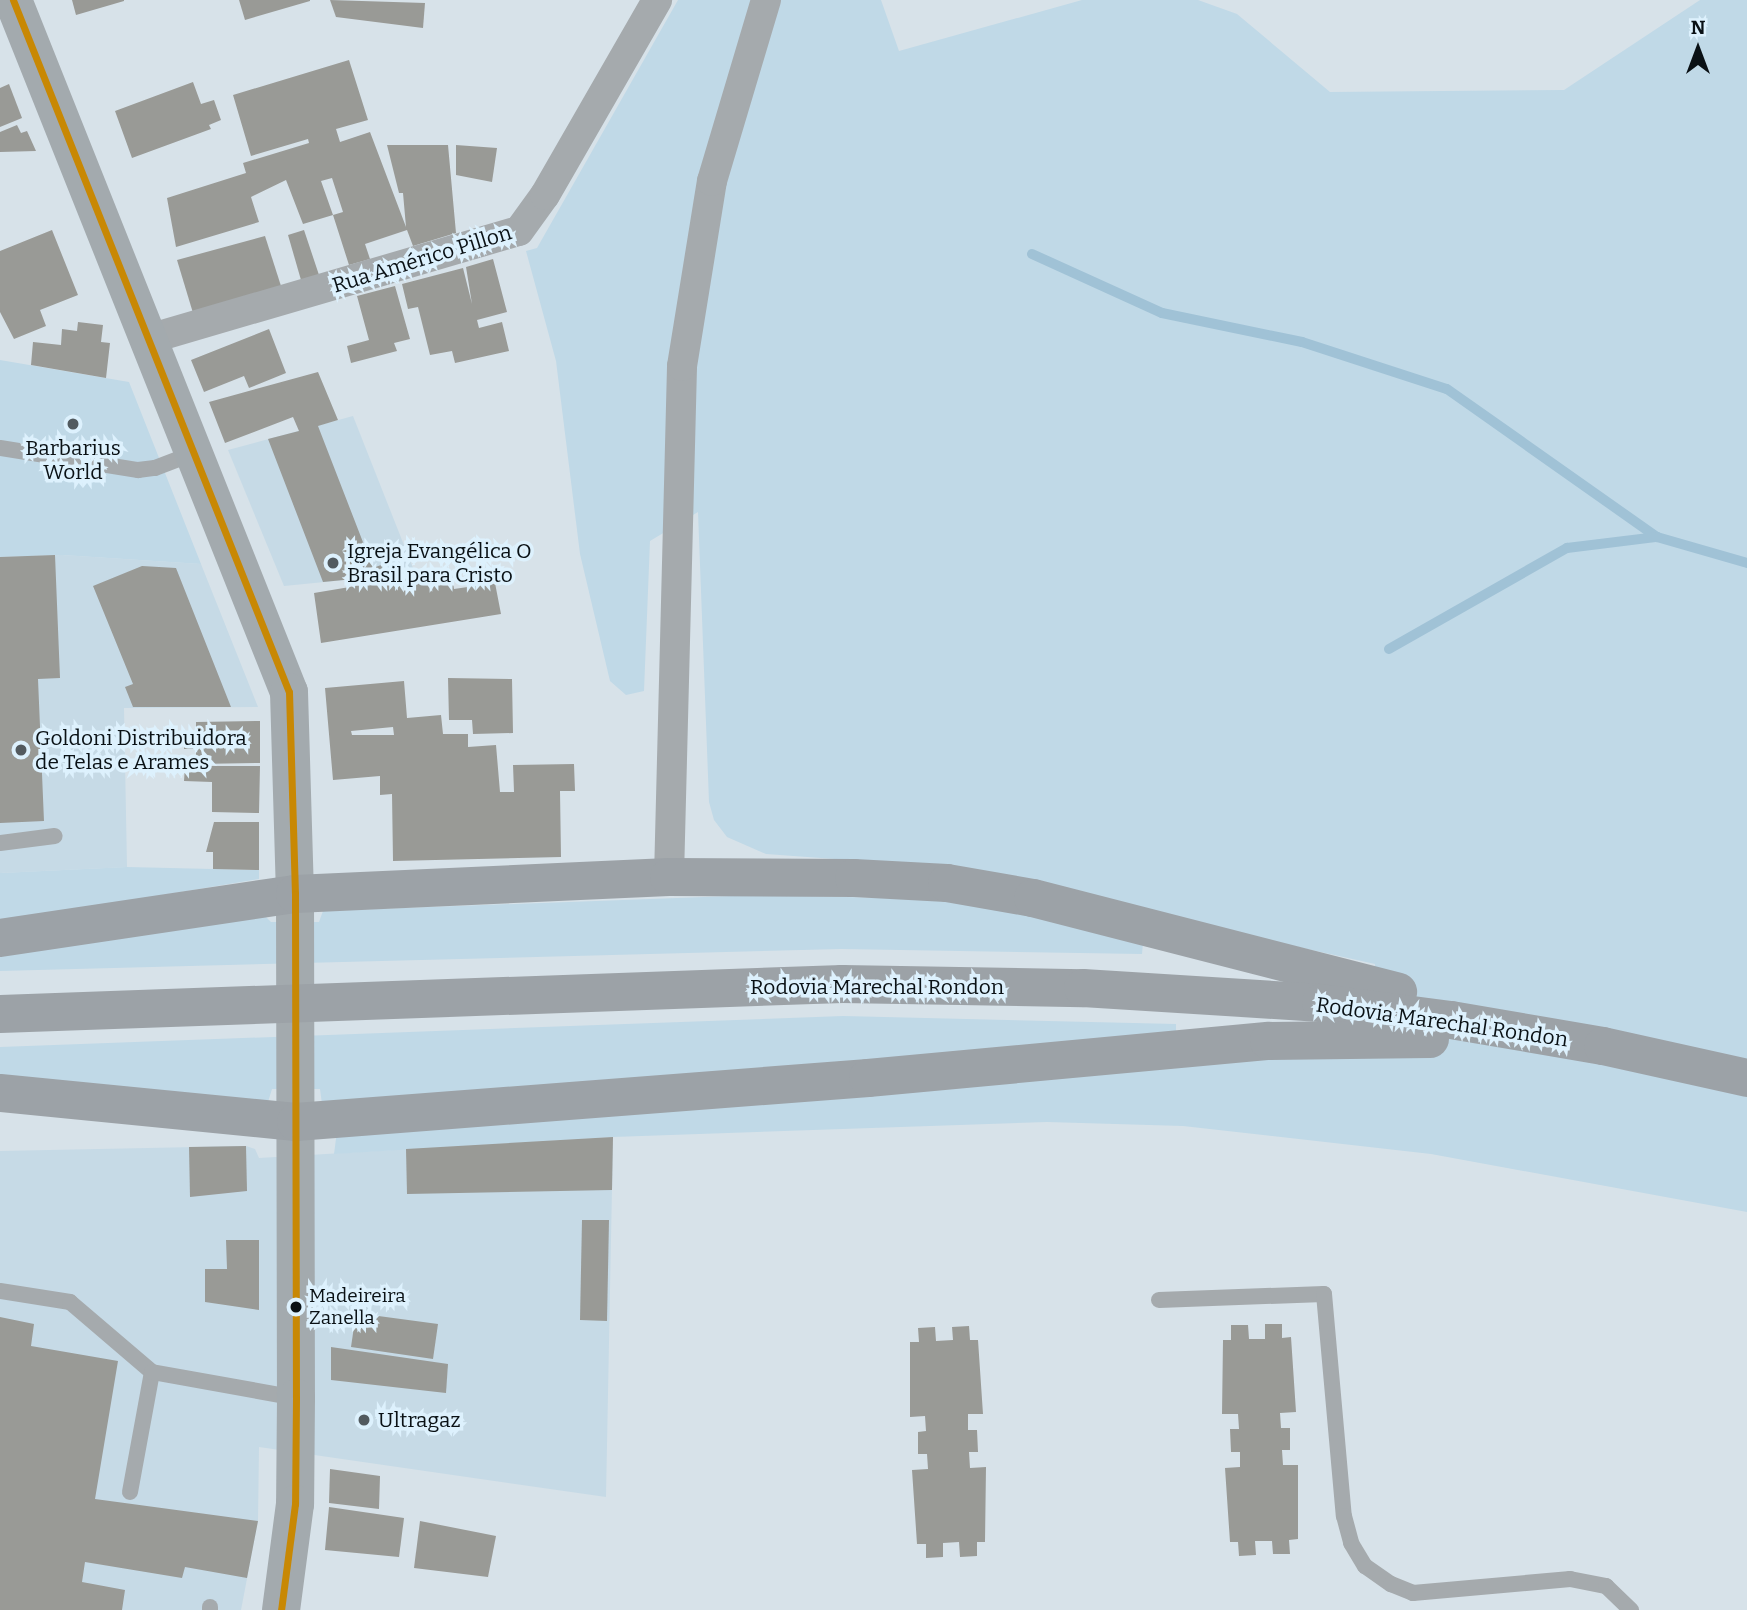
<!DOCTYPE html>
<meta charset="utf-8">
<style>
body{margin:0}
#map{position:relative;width:1747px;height:1610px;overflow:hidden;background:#d7e2e9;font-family:Bitter,serif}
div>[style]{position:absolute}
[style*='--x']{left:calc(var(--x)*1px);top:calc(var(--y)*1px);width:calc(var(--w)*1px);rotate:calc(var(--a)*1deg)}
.built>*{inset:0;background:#c6dae6}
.green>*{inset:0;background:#c0d9e7}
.stream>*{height:10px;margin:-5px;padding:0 5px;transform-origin:5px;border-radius:5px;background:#a0c2d6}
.building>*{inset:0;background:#999a96}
.service>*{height:16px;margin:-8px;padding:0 8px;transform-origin:8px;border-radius:8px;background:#a5aaad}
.minor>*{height:30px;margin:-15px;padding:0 15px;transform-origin:15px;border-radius:15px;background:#a5aaad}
.secondary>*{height:38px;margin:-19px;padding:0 19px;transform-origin:19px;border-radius:19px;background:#a3aaae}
.primary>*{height:38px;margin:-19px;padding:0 19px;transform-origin:19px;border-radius:19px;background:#9ca2a7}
.bus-1>*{height:7px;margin:-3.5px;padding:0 3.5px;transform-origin:3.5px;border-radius:3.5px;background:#c88804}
.dots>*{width:19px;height:19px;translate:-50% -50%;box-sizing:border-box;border:4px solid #ddf1fd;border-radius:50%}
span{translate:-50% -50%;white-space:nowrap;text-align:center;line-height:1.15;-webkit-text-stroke:7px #ddf1fd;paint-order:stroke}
.bus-label{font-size:19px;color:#0a1115}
.left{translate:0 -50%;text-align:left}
.street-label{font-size:21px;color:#0a1115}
.poi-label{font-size:21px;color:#0a1115}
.north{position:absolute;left:1663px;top:14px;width:70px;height:70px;-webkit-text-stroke:5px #ddf1fd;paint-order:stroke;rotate:0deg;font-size:19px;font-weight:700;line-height:28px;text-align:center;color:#0a1115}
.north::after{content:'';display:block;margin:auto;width:24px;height:32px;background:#0a1115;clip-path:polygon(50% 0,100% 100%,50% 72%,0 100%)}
</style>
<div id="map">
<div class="built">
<i style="clip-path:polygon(353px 416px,415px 573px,284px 586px,228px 450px)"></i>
<i style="clip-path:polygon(62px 555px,201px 564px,258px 707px,124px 708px,127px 867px,0 873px,0 557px)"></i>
<i style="clip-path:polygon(613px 1137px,606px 1497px,259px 1447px,258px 1521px,241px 1610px,0 1610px,0 1151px,246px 1146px,255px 1149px,259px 1158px)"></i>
</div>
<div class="green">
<i style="clip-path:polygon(678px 0,881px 0,899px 51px,1082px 0,1198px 0,1237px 14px,1330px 92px,1564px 90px,1700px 0,1747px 0,1747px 1212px,1431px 1154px,1183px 1126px,1047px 1122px,613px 1137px,334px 1154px,337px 1131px,1365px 1051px,1375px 964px,931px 866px,766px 854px,727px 837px,714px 820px,709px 802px,698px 512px,650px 541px,644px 691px,626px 695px,610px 681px,580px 554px,556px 361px,526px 251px,537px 248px)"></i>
<i style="clip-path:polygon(0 360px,129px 382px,201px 564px,62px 555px,0 557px)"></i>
<i style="clip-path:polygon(127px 867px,259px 870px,259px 879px,0 922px,0 873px)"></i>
<i style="clip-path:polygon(758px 895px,927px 899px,1011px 911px,1143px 943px,1142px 954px,841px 949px,0 971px,0 949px,266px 917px,271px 922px,319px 922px,323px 911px)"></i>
<i style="clip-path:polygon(843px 1016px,1176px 1024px,1176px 1038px,322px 1104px,320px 1089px,272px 1089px,268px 1102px,0 1081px,0 1047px)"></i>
</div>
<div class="stream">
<i style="--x:1032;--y:254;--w:143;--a:24.4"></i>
<i style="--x:1162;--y:313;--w:143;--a:11.7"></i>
<i style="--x:1302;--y:342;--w:152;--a:18"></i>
<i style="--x:1447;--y:389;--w:257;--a:35.2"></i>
<i style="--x:1657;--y:537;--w:94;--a:16.1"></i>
<i style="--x:1389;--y:649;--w:205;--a:-29.6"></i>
<i style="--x:1567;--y:548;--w:91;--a:-7"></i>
</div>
<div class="building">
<i style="clip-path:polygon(72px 0,124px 0,124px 1px,76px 15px)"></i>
<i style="clip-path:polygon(239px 0,310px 0,310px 1px,245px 20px)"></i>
<i style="clip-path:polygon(330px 0,425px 3px,423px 28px,336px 17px)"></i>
<i style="clip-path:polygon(349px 60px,368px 120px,336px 129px,340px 142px,370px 132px,406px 227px,403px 193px,399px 193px,387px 145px,448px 145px,456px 233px,413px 246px,407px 230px,365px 244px,370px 259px,349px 265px,333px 215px,343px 212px,332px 178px,321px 181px,333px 215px,303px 224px,286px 180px,251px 197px,259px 222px,176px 247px,167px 198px,246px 173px,243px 163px,309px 143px,308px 139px,251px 156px,233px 95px)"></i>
<i style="clip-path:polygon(193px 82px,201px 104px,214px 100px,221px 120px,209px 125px,211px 129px,132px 158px,115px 111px)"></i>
<i style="clip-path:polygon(9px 84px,22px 118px,0 127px,0 88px)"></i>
<i style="clip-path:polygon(17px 125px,21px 133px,27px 131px,36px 151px,0 152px,0 132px)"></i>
<i style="clip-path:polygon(456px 145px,497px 148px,492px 182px,456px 175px)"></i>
<i style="clip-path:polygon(52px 230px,78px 295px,40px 310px,46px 326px,14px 339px,0 312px,0 251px)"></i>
<i style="clip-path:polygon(304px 230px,319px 275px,301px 280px,288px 235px)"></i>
<i style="clip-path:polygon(265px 236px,281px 286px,193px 313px,177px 260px)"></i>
<i style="clip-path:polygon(493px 259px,507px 312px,477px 320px,479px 328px,502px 322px,509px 351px,455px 363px,452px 351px,430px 355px,418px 307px,408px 309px,402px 284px,463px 268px,472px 304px,466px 267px)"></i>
<i style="clip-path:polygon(395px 286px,410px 339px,394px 343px,397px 351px,351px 363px,347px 346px,369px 340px,357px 296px)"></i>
<i style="clip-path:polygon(78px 322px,103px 325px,101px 342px,110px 343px,106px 378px,31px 365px,33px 342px,61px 345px,62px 329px,77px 331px)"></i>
<i style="clip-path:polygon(269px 329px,286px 373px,249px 388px,244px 376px,204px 392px,191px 360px)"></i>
<i style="clip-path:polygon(318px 372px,338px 420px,318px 426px,373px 568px,381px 565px,385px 576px,323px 582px,268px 439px,299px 431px,293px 417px,225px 443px,209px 402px)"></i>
<i style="clip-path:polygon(55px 555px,60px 678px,38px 679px,44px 821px,0 823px,0 557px)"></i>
<i style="clip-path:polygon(142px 566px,176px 568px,231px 707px,133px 707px,125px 687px,133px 684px,93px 586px)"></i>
<i style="clip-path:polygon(451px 570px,454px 589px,495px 583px,501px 614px,321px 643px,314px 593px)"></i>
<i style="clip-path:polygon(448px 678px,512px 679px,513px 733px,473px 734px,472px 720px,449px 720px)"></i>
<i style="clip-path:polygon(evenodd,404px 681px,407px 718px,441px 715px,443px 734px,468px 734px,468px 747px,496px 745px,500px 792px,514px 792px,513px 765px,574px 764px,575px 791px,560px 791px,561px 857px,393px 861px,392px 794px,380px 795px,380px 776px,333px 780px,325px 688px,404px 681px,393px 727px,394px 735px,352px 735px,351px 731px,393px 727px)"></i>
<i style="clip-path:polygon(260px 721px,260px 763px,196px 764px,196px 749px,184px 749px,184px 732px,196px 732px,196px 722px)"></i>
<i style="clip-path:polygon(185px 766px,260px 766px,259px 813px,212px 812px,212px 782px,184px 781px)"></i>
<i style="clip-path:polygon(214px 822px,259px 822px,259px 870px,213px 869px,213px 852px,206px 852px)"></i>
<i style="clip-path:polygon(613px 1137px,612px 1190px,407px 1194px,406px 1149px)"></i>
<i style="clip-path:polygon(246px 1146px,247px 1191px,190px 1197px,189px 1147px)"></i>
<i style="clip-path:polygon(582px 1220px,609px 1220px,607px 1321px,580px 1320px)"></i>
<i style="clip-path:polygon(226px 1240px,259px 1240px,259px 1310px,205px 1302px,205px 1269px,227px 1269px)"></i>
<i style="clip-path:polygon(356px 1313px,438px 1324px,433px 1359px,351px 1347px)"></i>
<i style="clip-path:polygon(0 1317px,34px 1324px,31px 1346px,118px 1361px,95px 1499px,258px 1521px,247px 1578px,185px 1567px,182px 1578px,85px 1562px,82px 1582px,125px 1590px,122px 1610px,0 1610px)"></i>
<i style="clip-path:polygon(1265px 1324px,1282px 1324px,1282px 1338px,1291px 1337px,1296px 1412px,1280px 1413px,1281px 1428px,1290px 1428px,1290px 1450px,1282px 1450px,1283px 1465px,1298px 1465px,1298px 1539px,1289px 1540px,1290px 1554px,1273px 1554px,1272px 1541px,1255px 1541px,1256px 1555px,1239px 1556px,1238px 1542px,1230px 1542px,1225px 1468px,1240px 1467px,1240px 1452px,1231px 1452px,1230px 1429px,1239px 1429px,1238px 1414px,1222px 1414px,1223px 1340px,1231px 1340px,1231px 1325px,1248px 1325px,1249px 1339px,1265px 1339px)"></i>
<i style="clip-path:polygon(969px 1326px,970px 1340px,978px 1340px,983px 1414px,968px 1414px,968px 1430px,977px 1430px,978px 1452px,969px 1452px,970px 1468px,986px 1467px,985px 1542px,977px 1542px,977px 1556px,960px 1557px,959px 1542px,943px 1543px,943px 1557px,926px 1558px,926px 1544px,917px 1544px,912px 1470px,928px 1469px,927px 1454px,918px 1454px,918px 1432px,926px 1431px,925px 1416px,910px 1417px,910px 1342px,919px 1342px,918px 1328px,935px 1327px,936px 1341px,953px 1340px,952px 1327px)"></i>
<i style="clip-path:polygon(331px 1347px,448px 1364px,446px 1393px,331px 1380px)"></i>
<i style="clip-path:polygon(330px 1469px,380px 1476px,379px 1509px,329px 1503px)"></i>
<i style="clip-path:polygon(329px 1507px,404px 1518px,399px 1557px,325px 1550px)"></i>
<i style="clip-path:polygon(420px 1521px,496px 1536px,488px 1577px,414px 1568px)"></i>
</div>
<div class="service">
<i style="--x:0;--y:448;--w:140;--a:9.1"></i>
<i style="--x:138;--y:470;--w:17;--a:-7"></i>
<i style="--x:155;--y:468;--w:42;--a:-21"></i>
<i style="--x:0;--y:843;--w:55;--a:-7.3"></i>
<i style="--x:0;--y:1291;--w:71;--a:8.9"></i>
<i style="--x:70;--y:1302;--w:108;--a:40.5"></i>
<i style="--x:1159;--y:1300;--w:165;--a:-2.1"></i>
<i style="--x:1324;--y:1294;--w:223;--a:84.9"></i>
<i style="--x:1344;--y:1516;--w:28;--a:75"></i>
<i style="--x:1351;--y:1543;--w:27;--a:59"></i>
<i style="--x:1365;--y:1566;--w:32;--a:35"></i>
<i style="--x:1391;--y:1584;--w:24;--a:22"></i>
<i style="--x:1413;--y:1593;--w:158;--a:-5.1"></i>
<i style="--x:1570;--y:1579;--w:37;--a:11"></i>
<i style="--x:1606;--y:1586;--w:35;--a:44"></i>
<i style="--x:130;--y:1492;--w:122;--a:-79.6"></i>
<i style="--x:152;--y:1372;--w:146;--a:10.2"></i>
<i style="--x:210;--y:1610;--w:3;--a:-90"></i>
</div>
<div class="minor">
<i style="--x:149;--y:339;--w:385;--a:-16.3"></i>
<i style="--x:519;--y:231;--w:44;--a:-54.2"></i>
<i style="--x:545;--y:195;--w:225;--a:-60.1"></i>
<i style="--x:669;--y:877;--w:511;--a:-88.54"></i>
<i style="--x:682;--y:366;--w:187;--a:-80.8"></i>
<i style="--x:712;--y:181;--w:189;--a:-73.4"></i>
</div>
<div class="secondary">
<i style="--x:13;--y:0;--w:745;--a:68.26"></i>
<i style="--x:289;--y:692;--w:202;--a:88.3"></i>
<i style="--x:295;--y:894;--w:504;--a:89.89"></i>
<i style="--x:296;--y:1398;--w:106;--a:90.5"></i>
<i style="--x:295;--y:1504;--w:107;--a:97.5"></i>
</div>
<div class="primary">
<i style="--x:0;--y:938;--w:298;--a:-8.5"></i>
<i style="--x:295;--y:894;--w:374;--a:-2.6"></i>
<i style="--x:669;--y:877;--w:185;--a:0.3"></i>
<i style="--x:854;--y:878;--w:93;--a:3.1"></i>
<i style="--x:947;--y:883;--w:87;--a:9.9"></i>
<i style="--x:1033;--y:898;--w:377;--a:14.4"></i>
<i style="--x:0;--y:1014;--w:843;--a:-2.04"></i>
<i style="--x:842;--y:984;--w:241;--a:1"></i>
<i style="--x:1083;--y:988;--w:238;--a:3.6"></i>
<i style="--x:1321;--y:1003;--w:131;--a:7.5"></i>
<i style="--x:1451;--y:1020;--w:154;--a:9.7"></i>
<i style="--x:1603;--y:1046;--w:148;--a:12.5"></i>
<i style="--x:0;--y:1093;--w:297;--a:5.6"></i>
<i style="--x:296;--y:1122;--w:574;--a:-4.4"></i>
<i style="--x:868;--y:1078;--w:403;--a:-5.3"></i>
<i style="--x:1269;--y:1041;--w:161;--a:-0.7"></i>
</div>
<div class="bus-1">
<i style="--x:13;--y:0;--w:745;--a:68.26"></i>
<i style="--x:289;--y:692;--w:202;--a:88.3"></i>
<i style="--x:295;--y:894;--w:504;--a:89.89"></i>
<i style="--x:296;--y:1398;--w:106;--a:90.5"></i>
<i style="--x:295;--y:1504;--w:107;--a:97.5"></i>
</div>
<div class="dots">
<i style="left:73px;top:424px;background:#525a5f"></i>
<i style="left:333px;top:563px;background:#525a5f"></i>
<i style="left:21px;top:750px;background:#525a5f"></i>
<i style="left:296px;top:1307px;background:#0a1115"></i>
<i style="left:364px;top:1420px;background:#525a5f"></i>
</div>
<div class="bus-label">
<span class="left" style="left:309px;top:1307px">Madeireira<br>Zanella</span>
</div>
<div class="street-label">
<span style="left:422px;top:259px;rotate:-17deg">Rua Américo Pillon</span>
<span style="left:877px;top:987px">Rodovia Marechal Rondon</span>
<span style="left:1442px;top:1022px;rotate:8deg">Rodovia Marechal Rondon</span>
</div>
<div class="poi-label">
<span style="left:73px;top:460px">Barbarius<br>World</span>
<span class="left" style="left:347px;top:563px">Igreja Evangélica O<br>Brasil para Cristo</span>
<span class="left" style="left:35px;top:750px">Goldoni Distribuidora<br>de Telas e Arames</span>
<span class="left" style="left:378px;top:1420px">Ultragaz</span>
</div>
<div class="north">N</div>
</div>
